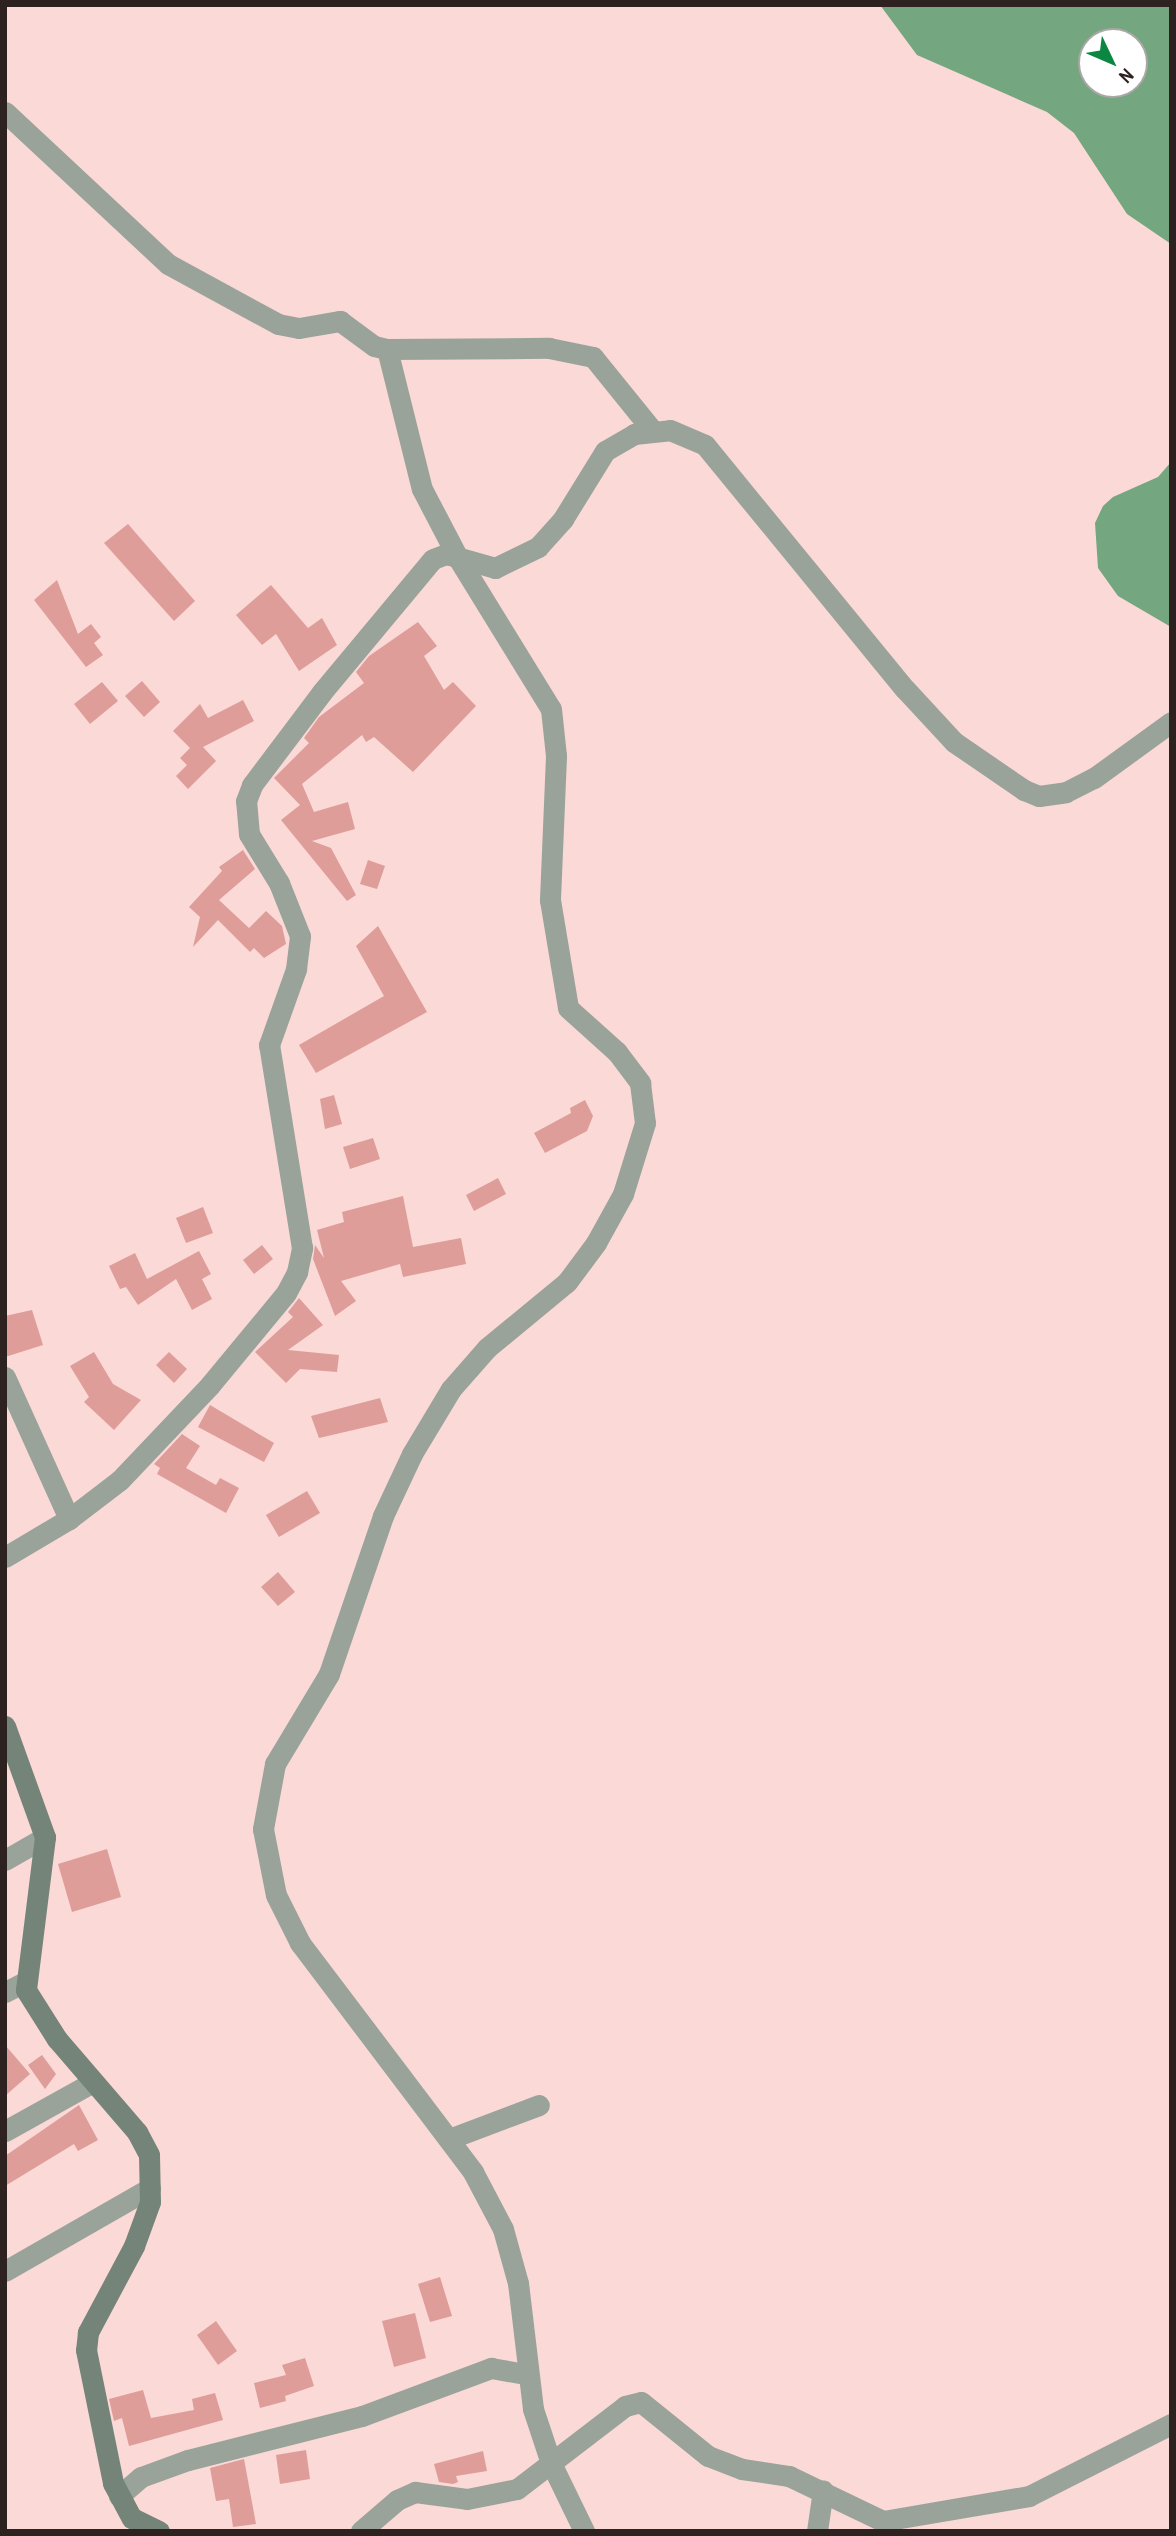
<!DOCTYPE html>
<style>
body{margin:0}
#map{position:relative;width:1176px;height:2536px;overflow:hidden;background:#fad9d7;font-family:"Archivo Narrow",sans-serif}
div>[style]{position:absolute}
[style*='--x']{left:calc(var(--x)*1px);top:calc(var(--y)*1px);width:calc(var(--w)*1px);rotate:calc(var(--a)*1deg)}
.water>*{inset:0;background:#74a67f}
.building>*{inset:0;background:#de9d99}
.street>*{height:21px;margin:-10.5px;padding:0 10.5px;transform-origin:10.5px;border-radius:10.5px;background:#99a39a}
.secondary>*{height:21px;margin:-10.5px;padding:0 10.5px;transform-origin:10.5px;border-radius:10.5px;background:#758478}
span{translate:-50% -50%;white-space:nowrap;text-align:center;line-height:1.15;-webkit-text-stroke:5px #fff;paint-order:stroke}
.frame{position:absolute;inset:0;border:7px solid #2e2221;pointer-events:none}
.north{position:absolute;left:1078px;top:28px;width:70px;height:70px;box-sizing:border-box;background:#fff;border:2px solid #aba7a6;border-radius:50%;rotate:134deg;font-size:19px;font-weight:700;line-height:28px;text-align:center;color:#2e2221}
.north::after{content:'';display:block;margin:auto;width:24px;height:32px;background:#0c8741;clip-path:polygon(50% 0,100% 100%,50% 72%,0 100%)}
</style>
<div id="map">
<div class="water">
<i style="clip-path:polygon(evenodd,880px 5px,1171px 5px,1171px 244px,1127px 214px,1074px 133px,1047px 112px,917px 55px,880px 5px,1092px 42px,1134px 42px,1134px 84px,1092px 84px,1092px 42px)"></i>
<i style="clip-path:polygon(1171px 462px,1171px 627px,1118px 596px,1098px 568px,1095px 523px,1103px 506px,1113px 497px,1158px 477px)"></i>
</div>
<div class="building">
<i style="clip-path:polygon(128px 524px,195px 601px,174px 621px,104px 543px)"></i>
<i style="clip-path:polygon(57px 580px,78px 634px,91px 624px,101px 637px,94px 643px,103px 655px,86px 667px,34px 600px)"></i>
<i style="clip-path:polygon(271px 585px,308px 628px,322px 618px,337px 645px,299px 671px,276px 634px,262px 645px,236px 615px)"></i>
<i style="clip-path:polygon(418px 622px,437px 646px,424px 656px,444px 690px,453px 682px,476px 706px,413px 772px,374px 737px,366px 742px,362px 735px,302px 784px,314px 812px,348px 802px,355px 829px,312px 841px,331px 848px,356px 895px,347px 901px,281px 820px,300px 805px,274px 778px,309px 743px,304px 738px,319px 717px,364px 683px,356px 672px,369px 656px)"></i>
<i style="clip-path:polygon(142px 681px,160px 702px,144px 717px,125px 696px)"></i>
<i style="clip-path:polygon(102px 682px,118px 701px,90px 724px,74px 704px)"></i>
<i style="clip-path:polygon(243px 700px,254px 721px,203px 747px,216px 761px,188px 789px,176px 776px,187px 765px,180px 758px,190px 748px,173px 731px,200px 704px,208px 718px)"></i>
<i style="clip-path:polygon(243px 850px,255px 869px,219px 900px,249px 928px,266px 911px,282px 926px,286px 944px,264px 958px,254px 948px,250px 952px,218px 920px,193px 947px,200px 917px,189px 907px,222px 871px,219px 867px)"></i>
<i style="clip-path:polygon(368px 860px,385px 866px,377px 889px,360px 884px)"></i>
<i style="clip-path:polygon(378px 926px,427px 1012px,316px 1073px,299px 1045px,384px 996px,356px 946px)"></i>
<i style="clip-path:polygon(334px 1095px,342px 1124px,325px 1129px,320px 1099px)"></i>
<i style="clip-path:polygon(585px 1100px,593px 1116px,587px 1131px,545px 1153px,534px 1133px,571px 1113px,570px 1108px)"></i>
<i style="clip-path:polygon(373px 1138px,380px 1159px,350px 1169px,343px 1147px)"></i>
<i style="clip-path:polygon(498px 1178px,506px 1194px,474px 1211px,466px 1195px)"></i>
<i style="clip-path:polygon(403px 1196px,413px 1247px,461px 1238px,466px 1264px,403px 1277px,400px 1264px,341px 1281px,356px 1301px,335px 1316px,313px 1259px,315px 1245px,324px 1258px,317px 1230px,344px 1222px,342px 1212px)"></i>
<i style="clip-path:polygon(203px 1207px,213px 1233px,186px 1243px,176px 1218px)"></i>
<i style="clip-path:polygon(262px 1245px,273px 1259px,254px 1274px,243px 1260px)"></i>
<i style="clip-path:polygon(199px 1251px,211px 1274px,202px 1279px,212px 1299px,192px 1310px,176px 1279px,138px 1305px,126px 1287px,120px 1289px,109px 1266px,135px 1253px,147px 1279px)"></i>
<i style="clip-path:polygon(299px 1298px,323px 1325px,288px 1350px,339px 1355px,337px 1372px,300px 1369px,286px 1383px,255px 1352px,293px 1317px,288px 1312px)"></i>
<i style="clip-path:polygon(32px 1310px,43px 1345px,5px 1357px,5px 1316px)"></i>
<i style="clip-path:polygon(94px 1352px,113px 1384px,141px 1400px,114px 1430px,84px 1402px,89px 1397px,70px 1366px)"></i>
<i style="clip-path:polygon(169px 1352px,187px 1369px,174px 1383px,156px 1365px)"></i>
<i style="clip-path:polygon(380px 1398px,388px 1422px,319px 1438px,311px 1416px)"></i>
<i style="clip-path:polygon(210px 1405px,274px 1443px,264px 1462px,198px 1427px)"></i>
<i style="clip-path:polygon(182px 1434px,200px 1446px,186px 1468px,216px 1485px,220px 1478px,239px 1488px,226px 1513px,157px 1474px,160px 1468px,154px 1464px)"></i>
<i style="clip-path:polygon(307px 1491px,320px 1513px,279px 1537px,266px 1515px)"></i>
<i style="clip-path:polygon(278px 1572px,295px 1592px,278px 1606px,261px 1587px)"></i>
<i style="clip-path:polygon(107px 1849px,121px 1897px,72px 1912px,58px 1864px)"></i>
<i style="clip-path:polygon(5px 2045px,30px 2074px,5px 2096px)"></i>
<i style="clip-path:polygon(42px 2055px,56px 2074px,45px 2089px,28px 2065px)"></i>
<i style="clip-path:polygon(79px 2105px,98px 2140px,78px 2151px,74px 2144px,5px 2186px,5px 2156px)"></i>
<i style="clip-path:polygon(440px 2277px,452px 2316px,430px 2322px,418px 2284px)"></i>
<i style="clip-path:polygon(415px 2313px,426px 2358px,394px 2367px,382px 2321px)"></i>
<i style="clip-path:polygon(216px 2321px,237px 2351px,218px 2365px,197px 2335px)"></i>
<i style="clip-path:polygon(305px 2358px,314px 2386px,285px 2396px,286px 2401px,260px 2408px,254px 2383px,286px 2375px,282px 2365px)"></i>
<i style="clip-path:polygon(143px 2390px,151px 2418px,194px 2410px,192px 2399px,215px 2393px,223px 2420px,129px 2446px,122px 2418px,114px 2421px,109px 2399px)"></i>
<i style="clip-path:polygon(306px 2450px,310px 2479px,280px 2484px,276px 2455px)"></i>
<i style="clip-path:polygon(483px 2451px,487px 2471px,456px 2476px,458px 2482px,453px 2484px,439px 2482px,434px 2464px)"></i>
<i style="clip-path:polygon(244px 2459px,256px 2524px,233px 2527px,229px 2499px,216px 2501px,210px 2468px)"></i>
</div>
<div class="street">
<i style="--x:5;--y:112;--w:223;--a:43"></i>
<i style="--x:168;--y:264;--w:125;--a:28.6"></i>
<i style="--x:278;--y:324;--w:21;--a:11"></i>
<i style="--x:299;--y:328;--w:42;--a:-9.7"></i>
<i style="--x:340;--y:321;--w:42;--a:36.3"></i>
<i style="--x:374;--y:346;--w:13;--a:13"></i>
<i style="--x:387;--y:349;--w:162;--a:-0.4"></i>
<i style="--x:549;--y:348;--w:45;--a:11.6"></i>
<i style="--x:593;--y:357;--w:95;--a:51"></i>
<i style="--x:387;--y:349;--w:144;--a:76"></i>
<i style="--x:422;--y:489;--w:78;--a:62.4"></i>
<i style="--x:458;--y:558;--w:177;--a:58.4"></i>
<i style="--x:551;--y:709;--w:47;--a:83.9"></i>
<i style="--x:556;--y:756;--w:144;--a:92.4"></i>
<i style="--x:550;--y:900;--w:109;--a:80.5"></i>
<i style="--x:568;--y:1008;--w:66;--a:41.9"></i>
<i style="--x:617;--y:1052;--w:39;--a:53"></i>
<i style="--x:640;--y:1083;--w:40;--a:82.9"></i>
<i style="--x:645;--y:1123;--w:74;--a:107.2"></i>
<i style="--x:623;--y:1194;--w:56;--a:118.9"></i>
<i style="--x:596;--y:1243;--w:49;--a:126.6"></i>
<i style="--x:567;--y:1282;--w:104;--a:140.5"></i>
<i style="--x:487;--y:1348;--w:55;--a:131.3"></i>
<i style="--x:451;--y:1389;--w:76;--a:121"></i>
<i style="--x:412;--y:1454;--w:68;--a:115.1"></i>
<i style="--x:383;--y:1516;--w:167;--a:108.9"></i>
<i style="--x:329;--y:1674;--w:105;--a:121"></i>
<i style="--x:275;--y:1764;--w:66;--a:100.5"></i>
<i style="--x:263;--y:1829;--w:67;--a:78.9"></i>
<i style="--x:276;--y:1895;--w:54;--a:63.4"></i>
<i style="--x:300;--y:1943;--w:287;--a:52.9"></i>
<i style="--x:473;--y:2172;--w:64;--a:62.2"></i>
<i style="--x:503;--y:2229;--w:56;--a:74.5"></i>
<i style="--x:518;--y:2283;--w:127;--a:83.2"></i>
<i style="--x:533;--y:2409;--w:57;--a:71.6"></i>
<i style="--x:551;--y:2463;--w:76;--a:64.1"></i>
<i style="--x:5;--y:1377;--w:156;--a:65.7"></i>
<i style="--x:5;--y:1557;--w:74;--a:-30.7"></i>
<i style="--x:69;--y:1519;--w:64;--a:-37.4"></i>
<i style="--x:120;--y:1480;--w:131;--a:-46.5"></i>
<i style="--x:210;--y:1385;--w:119;--a:-50.4"></i>
<i style="--x:286;--y:1293;--w:24;--a:-62"></i>
<i style="--x:297;--y:1272;--w:25;--a:-78"></i>
<i style="--x:302;--y:1248;--w:206;--a:-99.2"></i>
<i style="--x:269;--y:1045;--w:81;--a:-70.4"></i>
<i style="--x:296;--y:969;--w:33;--a:-83"></i>
<i style="--x:300;--y:936;--w:57;--a:-111.6"></i>
<i style="--x:279;--y:883;--w:57;--a:-121.5"></i>
<i style="--x:249;--y:834;--w:33;--a:-95"></i>
<i style="--x:246;--y:801;--w:17;--a:-69"></i>
<i style="--x:252;--y:785;--w:116;--a:-53"></i>
<i style="--x:322;--y:692;--w:173;--a:-50.2"></i>
<i style="--x:433;--y:559;--w:14;--a:-21"></i>
<i style="--x:446;--y:554;--w:51;--a:15.9"></i>
<i style="--x:495;--y:568;--w:48;--a:-26"></i>
<i style="--x:538;--y:547;--w:38;--a:-48"></i>
<i style="--x:563;--y:519;--w:80;--a:-58.3"></i>
<i style="--x:605;--y:451;--w:34;--a:-30"></i>
<i style="--x:634;--y:434;--w:36;--a:-6"></i>
<i style="--x:670;--y:430;--w:38;--a:23"></i>
<i style="--x:705;--y:445;--w:315;--a:50.7"></i>
<i style="--x:905;--y:689;--w:72;--a:47.2"></i>
<i style="--x:954;--y:742;--w:85;--a:34.4"></i>
<i style="--x:1024;--y:790;--w:16;--a:22"></i>
<i style="--x:1039;--y:796;--w:27;--a:-8"></i>
<i style="--x:1066;--y:792;--w:31;--a:-27"></i>
<i style="--x:1094;--y:778;--w:95;--a:-36"></i>
<i style="--x:5;--y:1860;--w:46;--a:-29.9"></i>
<i style="--x:5;--y:1992;--w:22;--a:-27"></i>
<i style="--x:5;--y:2131;--w:101;--a:-29.1"></i>
<i style="--x:449;--y:2139;--w:96;--a:-20.7"></i>
<i style="--x:5;--y:2271;--w:167;--a:-29.8"></i>
<i style="--x:119;--y:2496;--w:29;--a:-41"></i>
<i style="--x:141;--y:2477;--w:50;--a:-19.9"></i>
<i style="--x:188;--y:2460;--w:179;--a:-14.2"></i>
<i style="--x:362;--y:2416;--w:138;--a:-20.4"></i>
<i style="--x:491;--y:2368;--w:36;--a:10"></i>
<i style="--x:361;--y:2531;--w:48;--a:-40.7"></i>
<i style="--x:397;--y:2500;--w:20;--a:-24"></i>
<i style="--x:415;--y:2492;--w:52;--a:7.7"></i>
<i style="--x:467;--y:2499;--w:51;--a:-11.3"></i>
<i style="--x:517;--y:2489;--w:136;--a:-37.5"></i>
<i style="--x:625;--y:2406;--w:16;--a:-14"></i>
<i style="--x:641;--y:2402;--w:86;--a:38.9"></i>
<i style="--x:708;--y:2456;--w:36;--a:21"></i>
<i style="--x:742;--y:2469;--w:48;--a:8.5"></i>
<i style="--x:789;--y:2476;--w:104;--a:25.6"></i>
<i style="--x:883;--y:2521;--w:148;--a:-9.7"></i>
<i style="--x:1029;--y:2496;--w:159;--a:-26.9"></i>
<i style="--x:817;--y:2531;--w:41;--a:-81.7"></i>
</div>
<div class="secondary">
<i style="--x:5;--y:1726;--w:118;--a:70.2"></i>
<i style="--x:45;--y:1837;--w:154;--a:97.1"></i>
<i style="--x:26;--y:1990;--w:58;--a:57.7"></i>
<i style="--x:57;--y:2039;--w:123;--a:49.3"></i>
<i style="--x:137;--y:2132;--w:26;--a:62"></i>
<i style="--x:149;--y:2155;--w:47;--a:88.8"></i>
<i style="--x:150;--y:2202;--w:47;--a:110"></i>
<i style="--x:134;--y:2246;--w:98;--a:118.1"></i>
<i style="--x:88;--y:2332;--w:18;--a:96"></i>
<i style="--x:86;--y:2350;--w:136;--a:78.5"></i>
<i style="--x:113;--y:2483;--w:40;--a:62"></i>
<i style="--x:132;--y:2518;--w:30;--a:26"></i>
</div>
<div class="frame"></div>
<div class="north">N</div>
</div>
